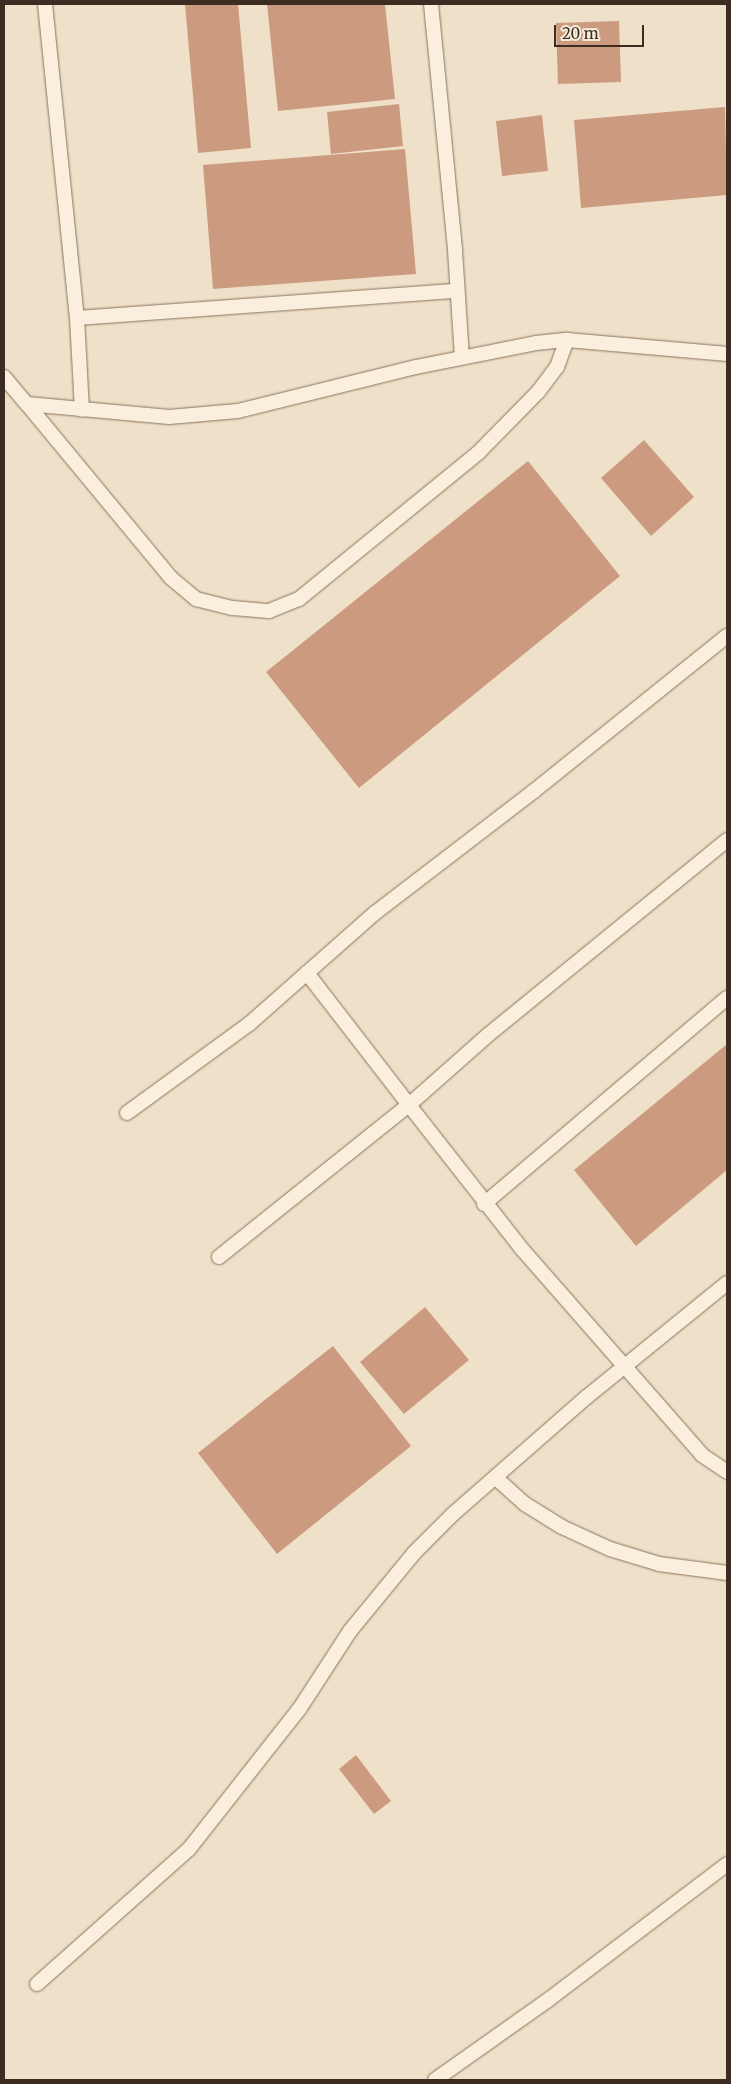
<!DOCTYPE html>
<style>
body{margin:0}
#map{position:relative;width:731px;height:2084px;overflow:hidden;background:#efe1c9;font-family:Merriweather,serif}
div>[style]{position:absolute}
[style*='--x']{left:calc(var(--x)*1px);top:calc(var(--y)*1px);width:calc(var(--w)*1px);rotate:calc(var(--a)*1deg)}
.building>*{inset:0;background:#cc9b7f}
.roads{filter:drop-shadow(0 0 1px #8b735d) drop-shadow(0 0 1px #8b735d)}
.lane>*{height:14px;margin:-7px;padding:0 7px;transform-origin:7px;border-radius:7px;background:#f9efdc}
span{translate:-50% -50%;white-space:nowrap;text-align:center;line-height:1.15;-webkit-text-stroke:4px #f6ecd9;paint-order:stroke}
.frame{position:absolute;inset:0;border:5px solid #3c2c21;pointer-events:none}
.scale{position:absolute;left:554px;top:25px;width:90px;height:22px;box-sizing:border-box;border:2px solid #3c2c21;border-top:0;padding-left:6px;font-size:15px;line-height:18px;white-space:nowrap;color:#3c2c21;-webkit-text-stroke:4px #f6ecd9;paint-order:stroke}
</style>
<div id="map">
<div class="building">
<i style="clip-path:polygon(185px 4px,238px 4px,251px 148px,198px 153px)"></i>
<i style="clip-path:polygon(267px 4px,385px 4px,395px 99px,278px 111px)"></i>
<i style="clip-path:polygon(619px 21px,621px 82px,558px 84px,556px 23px)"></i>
<i style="clip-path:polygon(399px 104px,403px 146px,331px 154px,327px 112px)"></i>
<i style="clip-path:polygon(725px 107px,727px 195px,581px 208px,574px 120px)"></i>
<i style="clip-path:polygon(542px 115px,548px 171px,502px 176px,496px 121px)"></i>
<i style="clip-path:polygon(405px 149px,416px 274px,213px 289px,203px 165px)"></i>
<i style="clip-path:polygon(644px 440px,694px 497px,651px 536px,601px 478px)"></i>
<i style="clip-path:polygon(528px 461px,620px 576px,359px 788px,266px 672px)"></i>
<i style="clip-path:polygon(727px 1044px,727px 1170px,636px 1246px,574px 1170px)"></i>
<i style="clip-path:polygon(425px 1307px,469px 1360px,404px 1414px,360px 1362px)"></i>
<i style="clip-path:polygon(333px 1346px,411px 1446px,277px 1554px,198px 1453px)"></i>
<i style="clip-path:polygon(356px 1755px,391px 1801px,374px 1814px,339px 1769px)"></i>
</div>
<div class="roads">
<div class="lane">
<i style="--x:45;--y:4;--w:316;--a:84.2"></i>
<i style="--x:77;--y:318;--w:92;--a:86.9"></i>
<i style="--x:431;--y:4;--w:247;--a:84.4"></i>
<i style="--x:455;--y:250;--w:107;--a:86.3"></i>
<i style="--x:77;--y:318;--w:381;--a:-4.1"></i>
<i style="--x:4;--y:377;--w:35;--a:50"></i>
<i style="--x:27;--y:404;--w:143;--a:5.2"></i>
<i style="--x:169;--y:417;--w:69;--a:-5"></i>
<i style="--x:238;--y:411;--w:183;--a:-13.9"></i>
<i style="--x:416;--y:367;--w:122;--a:-11.3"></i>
<i style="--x:536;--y:343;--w:31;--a:-6"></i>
<i style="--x:567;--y:340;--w:161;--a:5"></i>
<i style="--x:27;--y:404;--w:226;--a:50.4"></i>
<i style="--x:171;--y:578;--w:33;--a:40"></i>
<i style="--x:196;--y:599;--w:38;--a:14"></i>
<i style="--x:233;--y:608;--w:36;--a:5"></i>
<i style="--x:269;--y:611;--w:32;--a:-22"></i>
<i style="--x:299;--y:599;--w:231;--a:-39.2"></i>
<i style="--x:478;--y:453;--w:86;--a:-45.5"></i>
<i style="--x:538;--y:392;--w:31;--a:-53"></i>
<i style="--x:557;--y:367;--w:29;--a:-70"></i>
<i style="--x:727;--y:840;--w:308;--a:140.8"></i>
<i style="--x:488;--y:1035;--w:106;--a:138.5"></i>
<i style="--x:409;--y:1105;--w:182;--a:51.9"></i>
<i style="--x:521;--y:1248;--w:275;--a:48.8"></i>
<i style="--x:702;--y:1455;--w:30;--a:34"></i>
<i style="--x:127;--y:1113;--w:151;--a:-36.1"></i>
<i style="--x:249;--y:1024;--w:168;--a:-41.4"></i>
<i style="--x:375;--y:913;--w:200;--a:-37.5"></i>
<i style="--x:534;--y:791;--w:248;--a:-38.8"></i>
<i style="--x:484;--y:1204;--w:319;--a:-40.3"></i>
<i style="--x:219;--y:1257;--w:243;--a:-38.7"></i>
<i style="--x:409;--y:1105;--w:167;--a:-127.7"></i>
<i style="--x:496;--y:1478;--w:39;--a:42"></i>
<i style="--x:525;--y:1504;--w:44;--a:31.9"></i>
<i style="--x:562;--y:1527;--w:53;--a:24.6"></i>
<i style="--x:610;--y:1549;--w:51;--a:17"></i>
<i style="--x:659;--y:1564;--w:69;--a:7.5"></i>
<i style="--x:37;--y:1984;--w:203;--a:-41.6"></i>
<i style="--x:189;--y:1849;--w:179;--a:-51.8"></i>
<i style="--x:300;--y:1708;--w:92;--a:-57"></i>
<i style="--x:350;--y:1631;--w:101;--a:-50.6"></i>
<i style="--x:414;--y:1553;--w:55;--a:-45"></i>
<i style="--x:453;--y:1514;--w:179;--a:-41.2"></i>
<i style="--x:588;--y:1396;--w:179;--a:-39.1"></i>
<i style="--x:435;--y:2080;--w:138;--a:-35.3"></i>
<i style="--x:548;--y:2000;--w:225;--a:-37.2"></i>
</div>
</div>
<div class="frame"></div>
<div class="scale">20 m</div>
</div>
